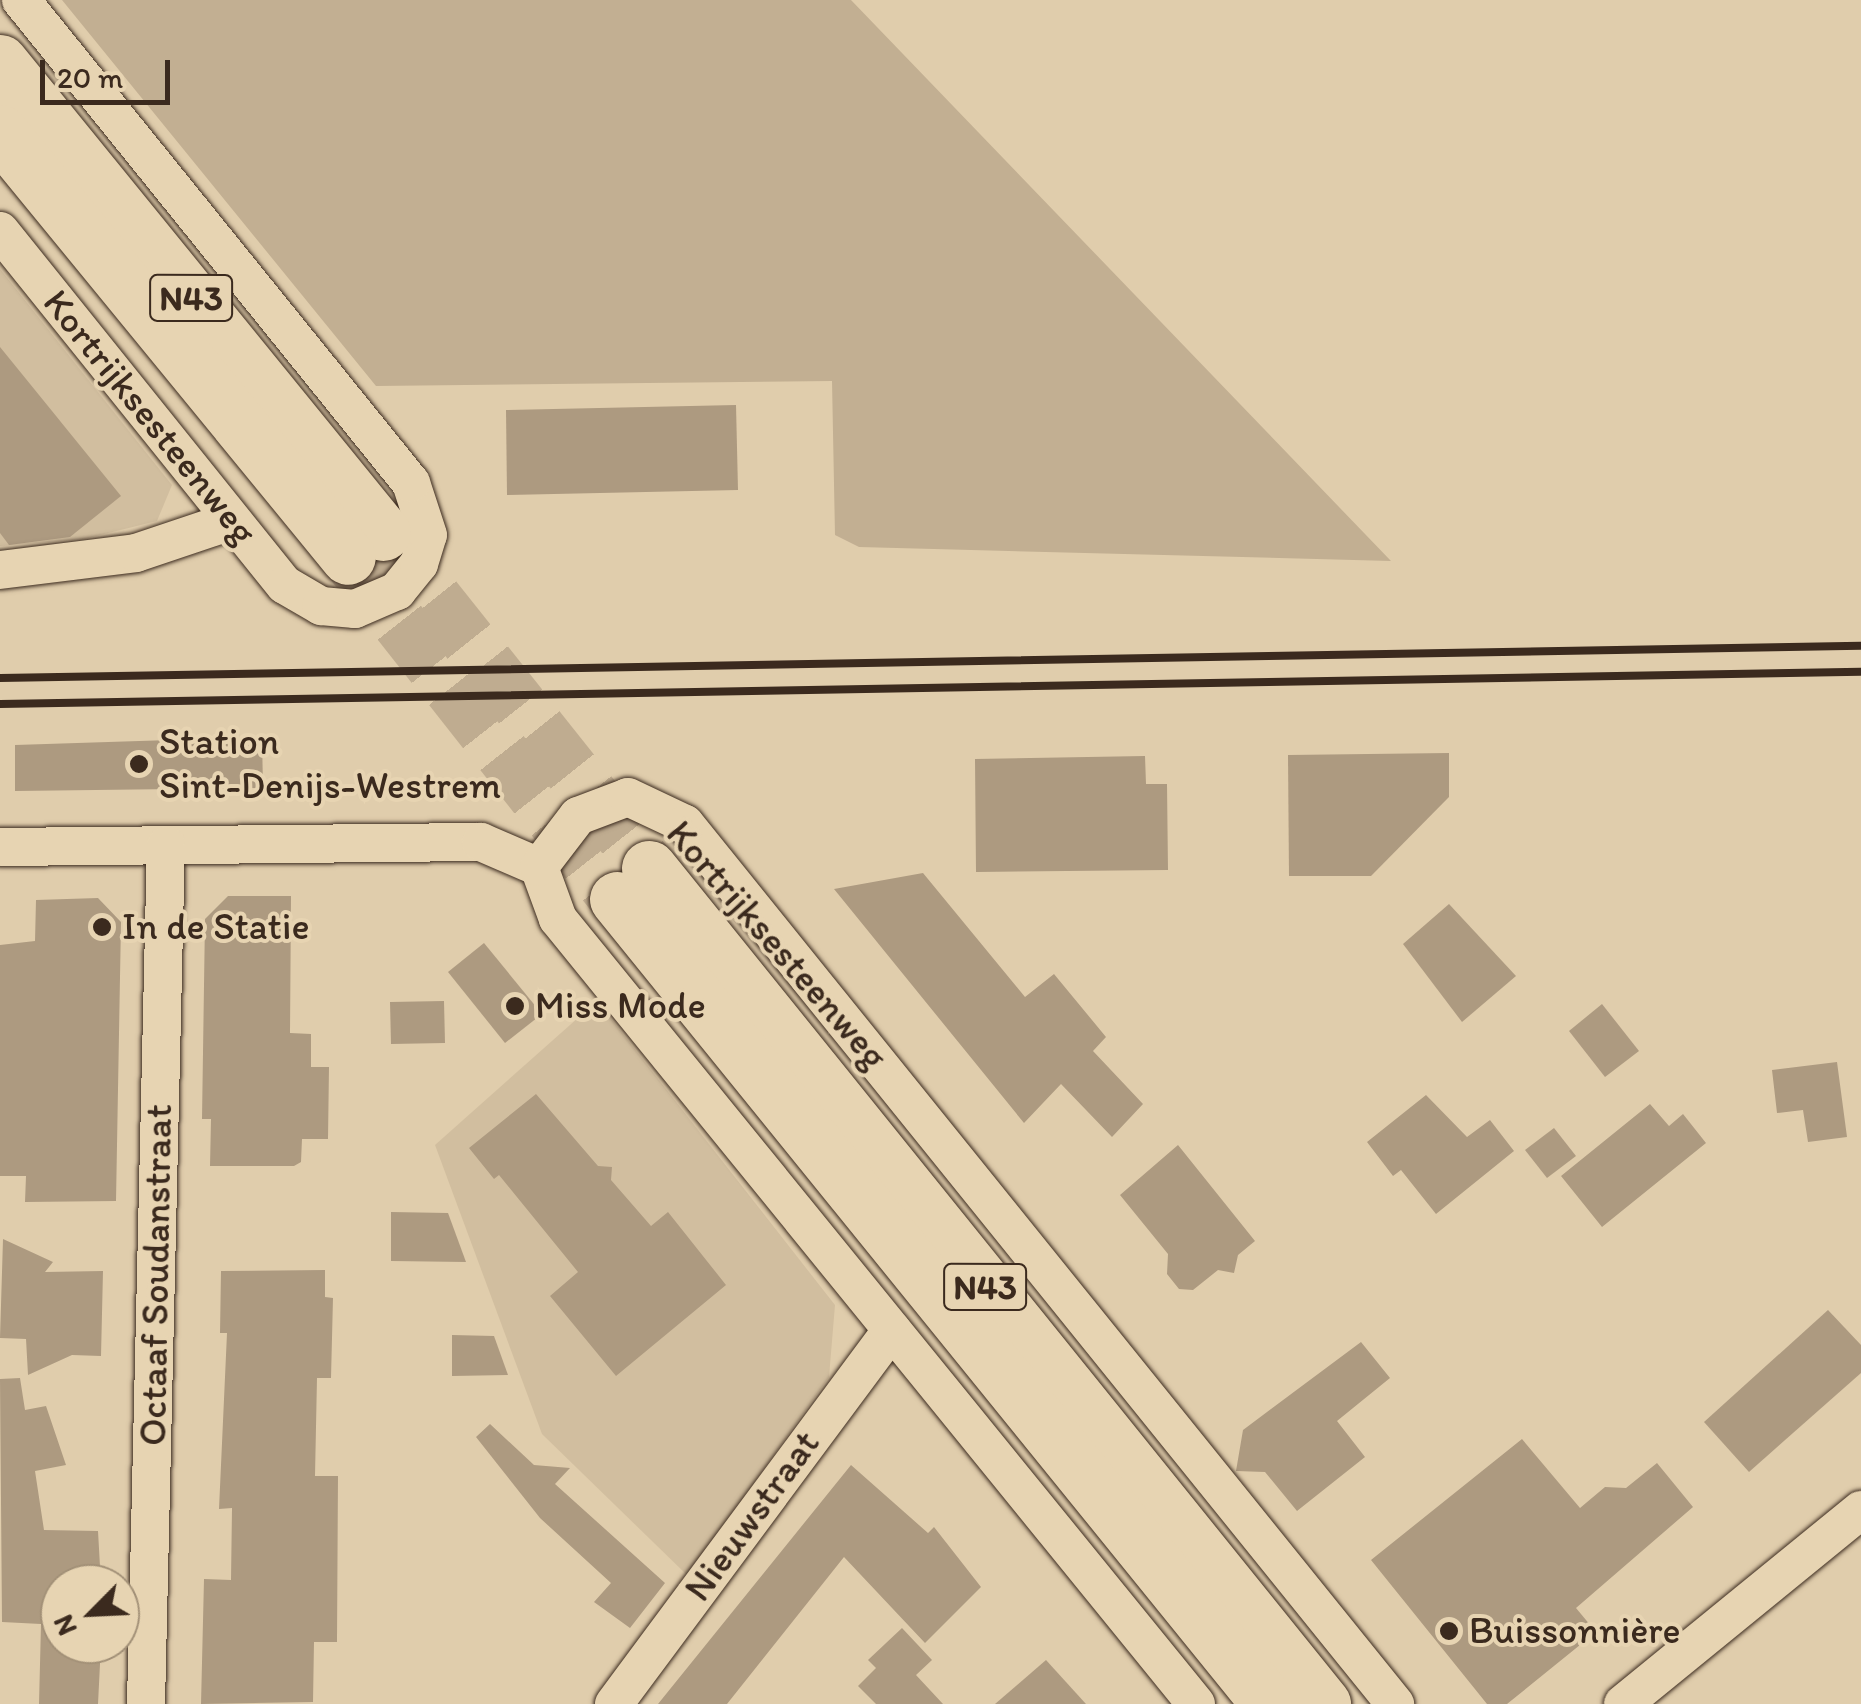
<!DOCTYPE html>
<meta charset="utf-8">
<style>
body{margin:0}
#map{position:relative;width:1861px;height:1704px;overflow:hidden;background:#e0cdac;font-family:Itim,sans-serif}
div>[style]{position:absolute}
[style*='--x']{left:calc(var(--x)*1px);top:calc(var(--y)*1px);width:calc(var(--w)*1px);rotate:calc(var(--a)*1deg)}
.built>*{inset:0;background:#d1be9f}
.green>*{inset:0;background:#c2af92}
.building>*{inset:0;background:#ad9a80}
.primary-tunnel>*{height:55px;margin-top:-27.5px;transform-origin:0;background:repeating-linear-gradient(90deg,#bfac90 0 55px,transparent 0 83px)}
.roads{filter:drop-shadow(0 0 2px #3b2a1e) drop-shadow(0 0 2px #3b2a1e)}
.street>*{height:38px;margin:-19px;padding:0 19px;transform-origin:19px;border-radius:19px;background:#e7d4b2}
.primary>*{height:55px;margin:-27.5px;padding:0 27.5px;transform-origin:27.5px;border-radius:27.5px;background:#e7d4b2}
.rail>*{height:8px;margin:-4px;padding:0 4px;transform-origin:4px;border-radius:4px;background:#3b2a1e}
.dots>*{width:28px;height:28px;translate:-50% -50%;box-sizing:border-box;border:5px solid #e7d4b2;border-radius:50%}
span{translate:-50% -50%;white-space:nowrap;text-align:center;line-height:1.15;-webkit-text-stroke:8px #e7d4b2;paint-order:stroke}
.shield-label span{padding:2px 8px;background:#e7d4b2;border:2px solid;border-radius:8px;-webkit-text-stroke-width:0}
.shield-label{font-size:35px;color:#3b2a1e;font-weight:700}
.street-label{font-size:38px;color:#3b2a1e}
.poi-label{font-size:38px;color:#3b2a1e}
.left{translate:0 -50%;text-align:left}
.north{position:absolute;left:40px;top:1564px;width:100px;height:100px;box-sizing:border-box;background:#e7d4b2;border:2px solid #a29077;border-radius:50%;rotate:246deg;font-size:28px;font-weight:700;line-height:40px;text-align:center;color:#3b2a1e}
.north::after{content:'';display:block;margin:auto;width:35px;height:45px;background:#3b2a1e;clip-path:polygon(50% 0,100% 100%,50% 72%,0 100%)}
.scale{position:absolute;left:40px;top:60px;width:130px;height:45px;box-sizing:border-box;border:5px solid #3b2a1e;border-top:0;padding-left:12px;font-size:30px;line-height:35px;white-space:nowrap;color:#3b2a1e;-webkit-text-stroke:8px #e7d4b2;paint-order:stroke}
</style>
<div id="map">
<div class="built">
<i style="clip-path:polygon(0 269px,172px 485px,157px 521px,84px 539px,0 546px)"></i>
<i style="clip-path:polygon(597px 1001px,835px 1305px,829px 1377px,688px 1576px,542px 1434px,435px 1145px)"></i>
</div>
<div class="green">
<i style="clip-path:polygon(62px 0,851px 0,1391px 561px,859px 547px,835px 535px,832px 381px,376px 386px)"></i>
</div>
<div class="building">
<i style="clip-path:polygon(0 347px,121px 496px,70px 537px,9px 545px,0 533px)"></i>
<i style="clip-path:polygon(736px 405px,738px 490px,507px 495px,506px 410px)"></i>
<i style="clip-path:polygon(262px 737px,263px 788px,15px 791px,15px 745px)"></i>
<i style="clip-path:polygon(1449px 753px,1449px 797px,1371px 876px,1289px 876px,1288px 755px)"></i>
<i style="clip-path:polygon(1145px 756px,1146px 784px,1167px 784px,1168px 870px,976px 872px,975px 759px)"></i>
<i style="clip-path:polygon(923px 873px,1025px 997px,1054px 974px,1106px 1037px,1093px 1051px,1143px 1104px,1112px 1137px,1061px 1084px,1024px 1123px,834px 889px)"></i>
<i style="clip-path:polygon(228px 896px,291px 896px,290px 1033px,311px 1034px,311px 1067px,329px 1067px,328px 1139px,302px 1139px,301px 1162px,294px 1166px,210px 1166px,211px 1119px,202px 1119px,205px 919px)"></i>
<i style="clip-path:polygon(98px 898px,121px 922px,116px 1201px,25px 1202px,26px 1176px,0 1176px,0 945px,35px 941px,36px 900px)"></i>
<i style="clip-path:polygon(1449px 904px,1516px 976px,1462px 1022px,1403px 944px)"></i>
<i style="clip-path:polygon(484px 943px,542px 1014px,505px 1043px,448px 972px)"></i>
<i style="clip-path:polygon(444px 1001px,445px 1043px,391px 1044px,390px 1002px)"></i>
<i style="clip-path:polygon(1602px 1004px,1639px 1051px,1605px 1077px,1569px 1031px)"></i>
<i style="clip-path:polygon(1837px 1062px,1847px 1137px,1808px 1142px,1803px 1110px,1777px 1113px,1772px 1070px)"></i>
<i style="clip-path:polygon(536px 1094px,598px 1166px,612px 1167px,611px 1180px,651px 1226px,668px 1212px,726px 1285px,616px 1376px,550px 1296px,578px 1272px,499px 1175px,494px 1179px,469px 1148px)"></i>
<i style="clip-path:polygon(1426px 1095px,1467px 1137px,1490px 1120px,1514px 1151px,1436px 1214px,1401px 1170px,1393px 1176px,1367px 1142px)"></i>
<i style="clip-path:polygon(1650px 1104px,1669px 1126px,1683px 1114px,1706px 1143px,1602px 1227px,1561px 1176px)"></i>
<i style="clip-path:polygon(1554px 1128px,1576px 1156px,1547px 1178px,1525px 1150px)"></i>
<i style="clip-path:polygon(1178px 1145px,1255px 1241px,1238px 1255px,1234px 1273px,1218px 1270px,1193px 1290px,1179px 1289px,1167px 1274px,1168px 1254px,1120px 1195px)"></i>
<i style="clip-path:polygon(391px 1212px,448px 1213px,466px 1262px,391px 1261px)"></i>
<i style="clip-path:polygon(3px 1239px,53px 1262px,45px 1272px,103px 1271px,101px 1356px,72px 1355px,28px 1375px,26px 1339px,0 1338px)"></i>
<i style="clip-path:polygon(325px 1270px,325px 1297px,333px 1298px,331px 1378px,317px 1378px,315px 1476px,338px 1476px,337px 1642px,314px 1642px,313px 1702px,201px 1704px,204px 1579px,231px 1580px,232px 1508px,219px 1509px,227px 1333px,220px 1333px,221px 1271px)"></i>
<i style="clip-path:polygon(1828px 1310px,1861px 1345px,1861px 1373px,1749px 1472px,1704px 1422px)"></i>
<i style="clip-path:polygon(452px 1335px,494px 1336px,508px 1375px,452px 1376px)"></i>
<i style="clip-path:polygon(1361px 1342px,1390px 1378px,1337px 1421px,1365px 1457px,1297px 1511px,1265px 1472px,1236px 1471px,1243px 1430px)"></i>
<i style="clip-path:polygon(20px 1378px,25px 1410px,46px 1406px,66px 1465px,35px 1471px,44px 1530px,98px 1531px,101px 1584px,60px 1584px,60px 1644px,101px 1644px,98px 1704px,39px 1704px,41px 1624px,2px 1622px,0 1379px)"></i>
<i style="clip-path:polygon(490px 1424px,534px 1465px,570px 1468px,555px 1484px,665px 1583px,630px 1628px,594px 1602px,611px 1583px,540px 1518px,476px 1437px)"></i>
<i style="clip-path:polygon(1522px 1439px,1580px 1508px,1605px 1487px,1626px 1488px,1657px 1463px,1693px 1507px,1576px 1608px,1596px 1632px,1507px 1704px,1487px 1704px,1371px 1560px)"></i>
<i style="clip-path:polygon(851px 1465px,928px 1533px,934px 1527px,981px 1587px,925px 1643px,844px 1557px,727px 1704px,658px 1704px)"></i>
<i style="clip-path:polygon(902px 1628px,932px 1660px,916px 1675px,943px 1704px,876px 1704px,858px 1686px,876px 1668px,868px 1660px)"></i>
<i style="clip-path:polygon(1046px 1660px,1086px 1704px,995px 1704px)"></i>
</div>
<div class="primary-tunnel">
<i style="--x:383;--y:533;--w:428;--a:51.5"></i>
<i style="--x:348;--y:557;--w:435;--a:51.8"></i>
</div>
<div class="roads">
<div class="street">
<i style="--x:0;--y:231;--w:454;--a:51.2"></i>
<i style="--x:285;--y:585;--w:42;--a:30.3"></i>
<i style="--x:321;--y:606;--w:34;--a:5"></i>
<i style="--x:355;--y:609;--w:46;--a:-23.2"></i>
<i style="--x:397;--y:591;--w:35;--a:-51"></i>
<i style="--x:419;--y:564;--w:30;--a:-73"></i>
<i style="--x:428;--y:535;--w:55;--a:-108.1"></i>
<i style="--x:411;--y:483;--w:621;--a:-128.92"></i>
<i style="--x:0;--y:570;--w:137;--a:-7.1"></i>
<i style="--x:136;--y:553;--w:100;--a:-18.6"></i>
<i style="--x:0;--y:847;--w:481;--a:-0.6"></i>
<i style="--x:481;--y:842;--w:63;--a:23.3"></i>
<i style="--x:146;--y:1704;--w:859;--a:-88.67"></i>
<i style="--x:614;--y:1704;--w:466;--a:-53.4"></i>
<i style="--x:1196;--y:1704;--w:1012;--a:-129.1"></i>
<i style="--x:558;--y:919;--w:55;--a:-110.1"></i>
<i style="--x:539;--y:867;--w:64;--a:-52.6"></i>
<i style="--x:578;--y:816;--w:53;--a:-20.8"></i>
<i style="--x:628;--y:797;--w:63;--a:25.3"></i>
<i style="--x:685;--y:824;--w:1131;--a:51.1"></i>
<i style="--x:1623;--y:1704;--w:307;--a:-39.2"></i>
</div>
<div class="primary">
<i style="--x:0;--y:62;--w:607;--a:50.88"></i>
<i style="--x:0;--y:132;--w:549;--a:50.69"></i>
<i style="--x:649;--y:868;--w:1074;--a:51.12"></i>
<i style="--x:617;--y:899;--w:1036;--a:50.99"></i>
</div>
</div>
<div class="rail">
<i style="--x:0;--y:678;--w:1861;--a:-0.99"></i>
<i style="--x:0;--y:704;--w:1861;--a:-0.99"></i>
</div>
<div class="dots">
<i style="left:139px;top:764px;background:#3b2a1e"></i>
<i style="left:102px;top:927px;background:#3b2a1e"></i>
<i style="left:515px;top:1006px;background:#3b2a1e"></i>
<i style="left:1449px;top:1631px;background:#3b2a1e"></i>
</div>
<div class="shield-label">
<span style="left:191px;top:298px">N43</span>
<span style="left:985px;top:1287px">N43</span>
</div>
<div class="street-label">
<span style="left:150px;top:417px;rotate:51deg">Kortrijksesteenweg</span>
<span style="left:777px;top:945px;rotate:49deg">Kortrijksesteenweg</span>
<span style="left:156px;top:1275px;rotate:-89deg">Octaaf Soudanstraat</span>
<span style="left:752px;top:1516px;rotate:-54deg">Nieuwstraat</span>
</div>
<div class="poi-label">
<span class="left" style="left:159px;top:764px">Station<br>Sint-Denijs-Westrem</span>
<span class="left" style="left:122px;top:927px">In de Statie</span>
<span class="left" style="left:535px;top:1006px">Miss Mode</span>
<span class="left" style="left:1469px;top:1631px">Buissonnière</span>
</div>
<div class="north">N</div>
<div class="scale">20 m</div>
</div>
